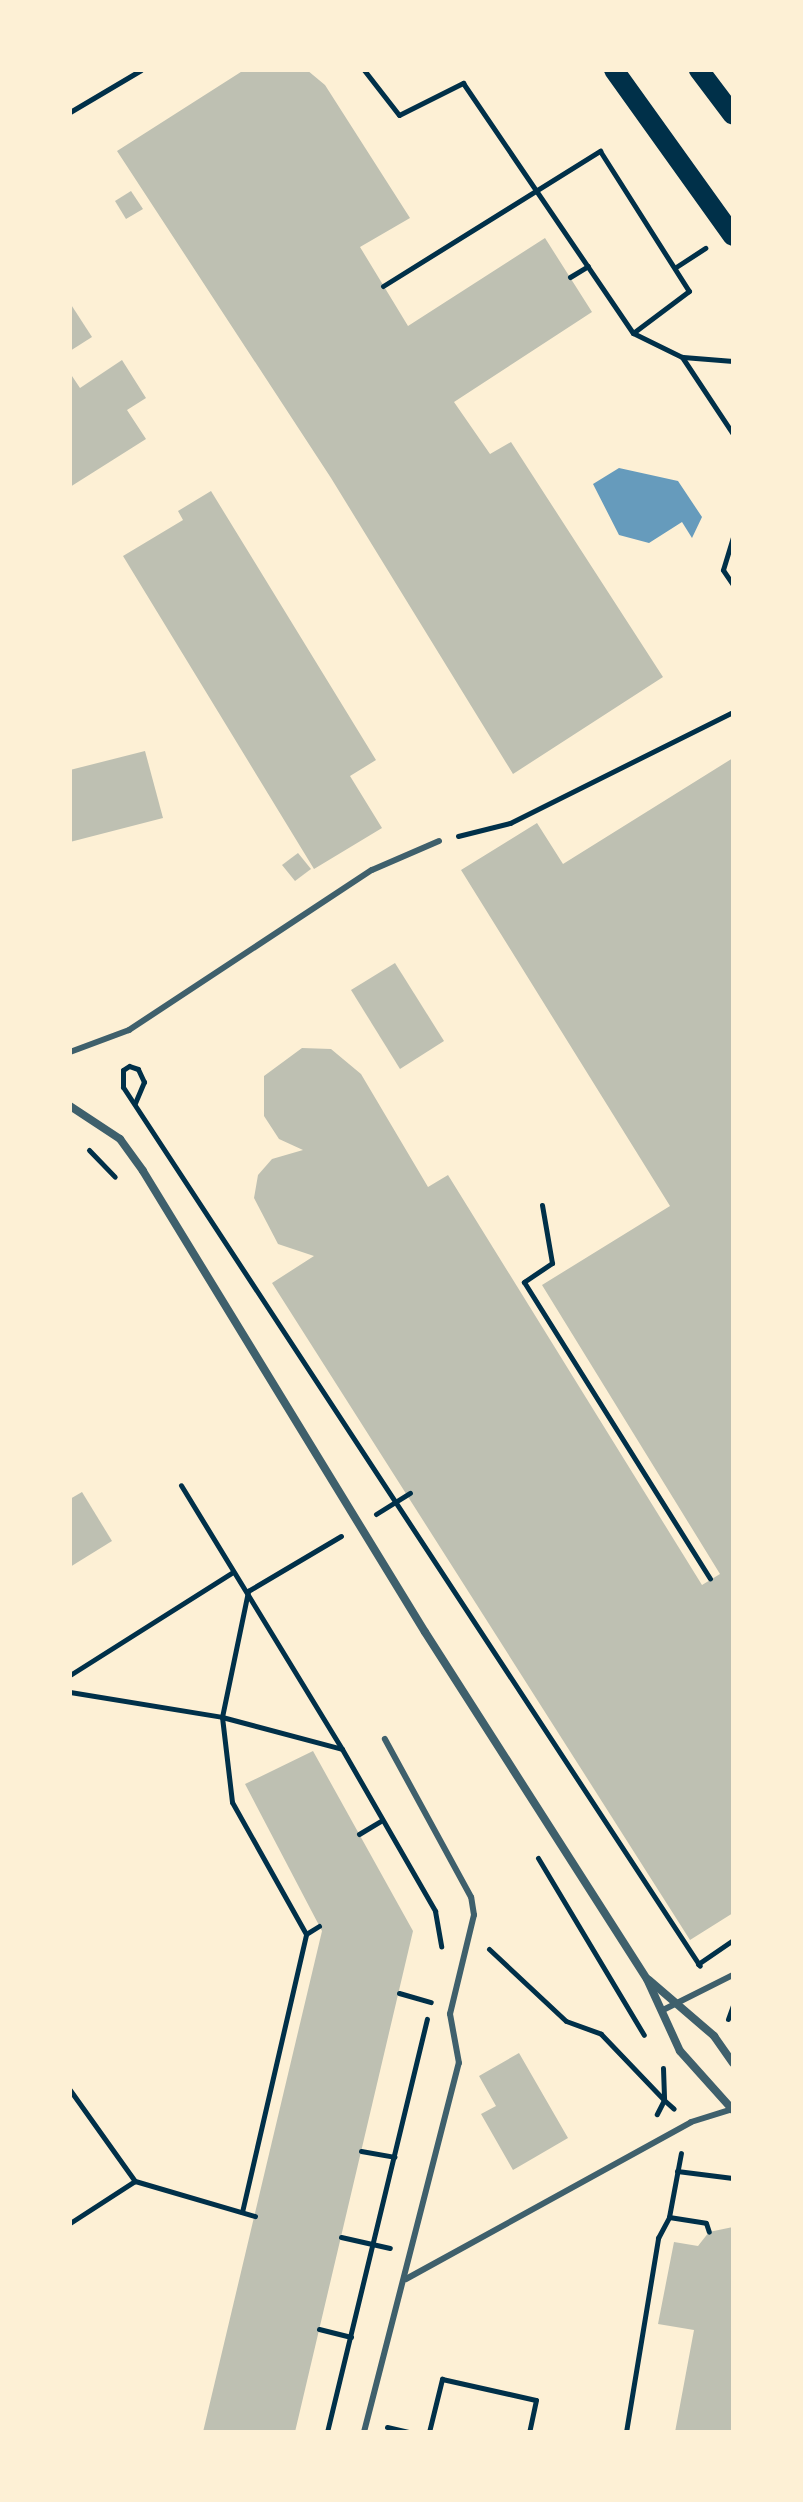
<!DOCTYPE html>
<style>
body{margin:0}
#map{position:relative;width:803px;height:2502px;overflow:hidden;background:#fdf0d5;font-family:"Roboto Condensed",sans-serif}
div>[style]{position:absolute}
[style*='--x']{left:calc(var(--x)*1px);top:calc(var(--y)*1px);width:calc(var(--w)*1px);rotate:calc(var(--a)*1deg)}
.water>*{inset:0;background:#669bbc}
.building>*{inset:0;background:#bec0b2}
.path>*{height:5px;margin:-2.5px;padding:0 2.5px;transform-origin:2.5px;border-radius:2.5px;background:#003049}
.service>*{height:6px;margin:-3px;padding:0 3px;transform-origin:3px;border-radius:3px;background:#3f606c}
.minor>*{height:8px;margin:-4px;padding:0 4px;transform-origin:4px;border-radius:4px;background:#3f606c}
.primary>*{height:20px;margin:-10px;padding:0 10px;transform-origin:10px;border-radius:10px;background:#003049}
span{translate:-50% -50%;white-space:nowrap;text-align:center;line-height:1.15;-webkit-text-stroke:6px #fdf0d5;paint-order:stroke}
.frame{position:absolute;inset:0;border:72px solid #fdf0d5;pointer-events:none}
</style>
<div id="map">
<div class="water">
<i style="clip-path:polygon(619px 468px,678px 481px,702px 517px,692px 538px,682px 522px,649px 543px,619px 535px,593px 484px)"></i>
</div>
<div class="building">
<i style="clip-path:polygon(244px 70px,307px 70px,325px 85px,410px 218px,360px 247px,408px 326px,545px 238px,592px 312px,454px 402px,490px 454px,511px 442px,663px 677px,513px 774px,331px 478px,117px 151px)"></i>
<i style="clip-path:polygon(131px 191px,143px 209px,126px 219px,115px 201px)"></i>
<i style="clip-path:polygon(70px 303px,92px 337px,70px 351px)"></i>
<i style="clip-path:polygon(122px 360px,146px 398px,127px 410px,146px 439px,70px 487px,70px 373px,80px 388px)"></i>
<i style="clip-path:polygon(211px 491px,376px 760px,350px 776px,382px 828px,314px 869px,123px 556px,183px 520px,178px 511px)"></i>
<i style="clip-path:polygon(145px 751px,163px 818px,70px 842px,70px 770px)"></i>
<i style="clip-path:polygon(733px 758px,733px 1913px,690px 1940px,272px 1283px,314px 1256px,278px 1244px,254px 1198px,258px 1175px,272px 1159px,303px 1150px,279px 1139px,264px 1116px,264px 1076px,302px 1048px,331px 1049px,361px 1074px,428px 1187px,448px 1175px,702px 1585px,720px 1574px,542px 1285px,670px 1206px,461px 870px,537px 823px,563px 864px)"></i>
<i style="clip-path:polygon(298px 853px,311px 869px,295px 881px,282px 865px)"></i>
<i style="clip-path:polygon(395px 963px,444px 1041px,400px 1069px,351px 990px)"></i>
<i style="clip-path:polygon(82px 1492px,112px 1541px,70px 1567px,70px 1499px)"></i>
<i style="clip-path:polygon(313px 1751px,413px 1931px,295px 2432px,203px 2432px,322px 1931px,245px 1784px)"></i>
<i style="clip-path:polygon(519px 2053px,568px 2138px,513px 2170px,481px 2114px,496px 2106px,479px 2076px)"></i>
<i style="clip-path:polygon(733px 2227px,733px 2432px,675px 2432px,694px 2330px,658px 2324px,674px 2242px,698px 2246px,709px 2232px)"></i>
</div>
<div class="path">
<i style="--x:364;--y:70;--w:57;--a:52.1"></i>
<i style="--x:399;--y:115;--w:72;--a:-26.6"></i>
<i style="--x:463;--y:83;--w:302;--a:55.8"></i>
<i style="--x:633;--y:333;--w:55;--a:26.1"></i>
<i style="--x:682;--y:357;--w:92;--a:56.5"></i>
<i style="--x:70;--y:112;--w:82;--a:-30.6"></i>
<i style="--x:676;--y:267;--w:35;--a:-33"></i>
<i style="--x:570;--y:277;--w:21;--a:-31"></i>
<i style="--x:383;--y:286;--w:256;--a:-31.9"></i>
<i style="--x:600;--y:151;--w:166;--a:57.6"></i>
<i style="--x:689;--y:291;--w:70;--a:143.1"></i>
<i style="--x:683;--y:357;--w:50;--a:4.6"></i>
<i style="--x:733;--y:537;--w:34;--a:107"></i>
<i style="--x:723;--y:570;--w:18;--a:56"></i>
<i style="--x:458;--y:836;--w:54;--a:-14"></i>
<i style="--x:510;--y:823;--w:249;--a:-26.5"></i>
<i style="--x:135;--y:1103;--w:23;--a:-67"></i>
<i style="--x:144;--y:1082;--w:14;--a:-115"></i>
<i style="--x:138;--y:1069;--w:9;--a:-162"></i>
<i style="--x:129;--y:1066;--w:7;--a:146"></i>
<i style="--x:123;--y:1070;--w:17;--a:90"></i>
<i style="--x:123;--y:1087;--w:1051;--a:56.72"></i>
<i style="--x:89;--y:1150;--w:37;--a:46"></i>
<i style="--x:542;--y:1205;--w:59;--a:80.2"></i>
<i style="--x:552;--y:1263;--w:34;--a:146"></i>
<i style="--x:524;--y:1282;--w:350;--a:57.9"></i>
<i style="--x:376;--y:1514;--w:40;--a:-32"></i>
<i style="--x:70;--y:1675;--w:193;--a:-32.3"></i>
<i style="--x:70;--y:1692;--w:154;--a:9.3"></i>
<i style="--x:222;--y:1717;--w:124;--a:14.9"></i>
<i style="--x:342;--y:1749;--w:309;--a:-121.4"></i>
<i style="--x:342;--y:1749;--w:187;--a:60.1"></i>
<i style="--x:435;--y:1911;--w:36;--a:80"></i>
<i style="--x:359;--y:1834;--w:27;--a:-31"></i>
<i style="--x:538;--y:1858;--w:206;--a:59.1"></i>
<i style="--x:319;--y:1926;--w:15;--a:148"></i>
<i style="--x:306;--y:1934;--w:151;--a:-119.3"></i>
<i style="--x:232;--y:1802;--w:86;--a:-96.7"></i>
<i style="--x:222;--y:1717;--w:129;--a:-78.3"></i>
<i style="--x:248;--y:1591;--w:108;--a:-30.6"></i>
<i style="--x:489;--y:1949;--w:105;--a:43.1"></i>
<i style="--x:566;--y:2021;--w:37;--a:20"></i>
<i style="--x:601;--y:2034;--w:91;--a:46.3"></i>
<i style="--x:664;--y:2100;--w:16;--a:117"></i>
<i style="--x:698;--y:1964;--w:42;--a:-34.4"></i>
<i style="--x:399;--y:1993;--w:33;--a:16"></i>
<i style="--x:728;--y:2019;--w:15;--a:-70"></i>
<i style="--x:663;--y:2068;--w:32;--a:88"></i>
<i style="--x:664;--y:2100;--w:13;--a:42"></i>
<i style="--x:70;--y:2090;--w:112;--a:54.5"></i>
<i style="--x:361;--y:2151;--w:34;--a:10"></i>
<i style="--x:677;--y:2171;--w:56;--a:7.1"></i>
<i style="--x:242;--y:2212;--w:285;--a:-77"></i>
<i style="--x:669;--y:2217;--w:37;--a:9"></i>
<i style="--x:706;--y:2223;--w:9;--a:72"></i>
<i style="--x:70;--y:2223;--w:77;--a:-32.9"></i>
<i style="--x:135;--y:2181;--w:125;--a:16.3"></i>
<i style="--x:341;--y:2237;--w:50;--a:12.7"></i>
<i style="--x:319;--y:2329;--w:33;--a:14"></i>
<i style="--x:387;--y:2427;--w:23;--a:13"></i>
<i style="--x:327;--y:2432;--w:425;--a:-76.4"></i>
<i style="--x:429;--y:2432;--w:55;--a:-76.2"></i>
<i style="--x:442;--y:2379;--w:96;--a:12.6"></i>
<i style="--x:536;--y:2400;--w:33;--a:102"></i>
<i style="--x:626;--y:2432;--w:197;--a:-80.6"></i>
<i style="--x:658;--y:2238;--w:24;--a:-62"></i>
<i style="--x:669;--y:2217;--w:65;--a:-79.4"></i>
</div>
<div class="service">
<i style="--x:70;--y:1052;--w:63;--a:-20.4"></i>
<i style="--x:129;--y:1030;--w:291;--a:-33.4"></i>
<i style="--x:372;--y:870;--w:73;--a:-23.4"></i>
<i style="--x:661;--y:2011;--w:80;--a:-26.6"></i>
<i style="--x:406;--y:2279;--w:325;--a:-28.8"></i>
<i style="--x:691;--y:2122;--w:44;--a:-17.2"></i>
<i style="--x:364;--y:2432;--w:381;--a:-75.6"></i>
<i style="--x:459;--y:2063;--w:50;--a:-100.4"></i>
<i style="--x:450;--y:2014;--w:102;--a:-76.4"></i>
<i style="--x:474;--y:1915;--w:18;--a:-99"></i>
<i style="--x:471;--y:1897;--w:180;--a:-118.6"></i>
</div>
<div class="minor">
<i style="--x:70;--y:1106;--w:60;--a:33.4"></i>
<i style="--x:120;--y:1139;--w:39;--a:54"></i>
<i style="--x:143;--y:1171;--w:540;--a:58.55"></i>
<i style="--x:425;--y:1632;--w:412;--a:57.4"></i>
<i style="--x:647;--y:1979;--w:79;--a:65.4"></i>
<i style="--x:680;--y:2051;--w:79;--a:48.1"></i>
<i style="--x:649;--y:1980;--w:86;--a:40.7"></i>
<i style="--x:714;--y:2036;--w:33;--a:55"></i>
</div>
<div class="primary">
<i style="--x:614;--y:70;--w:204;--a:54.4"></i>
<i style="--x:699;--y:70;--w:56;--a:52.9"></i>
</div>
<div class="frame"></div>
</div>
